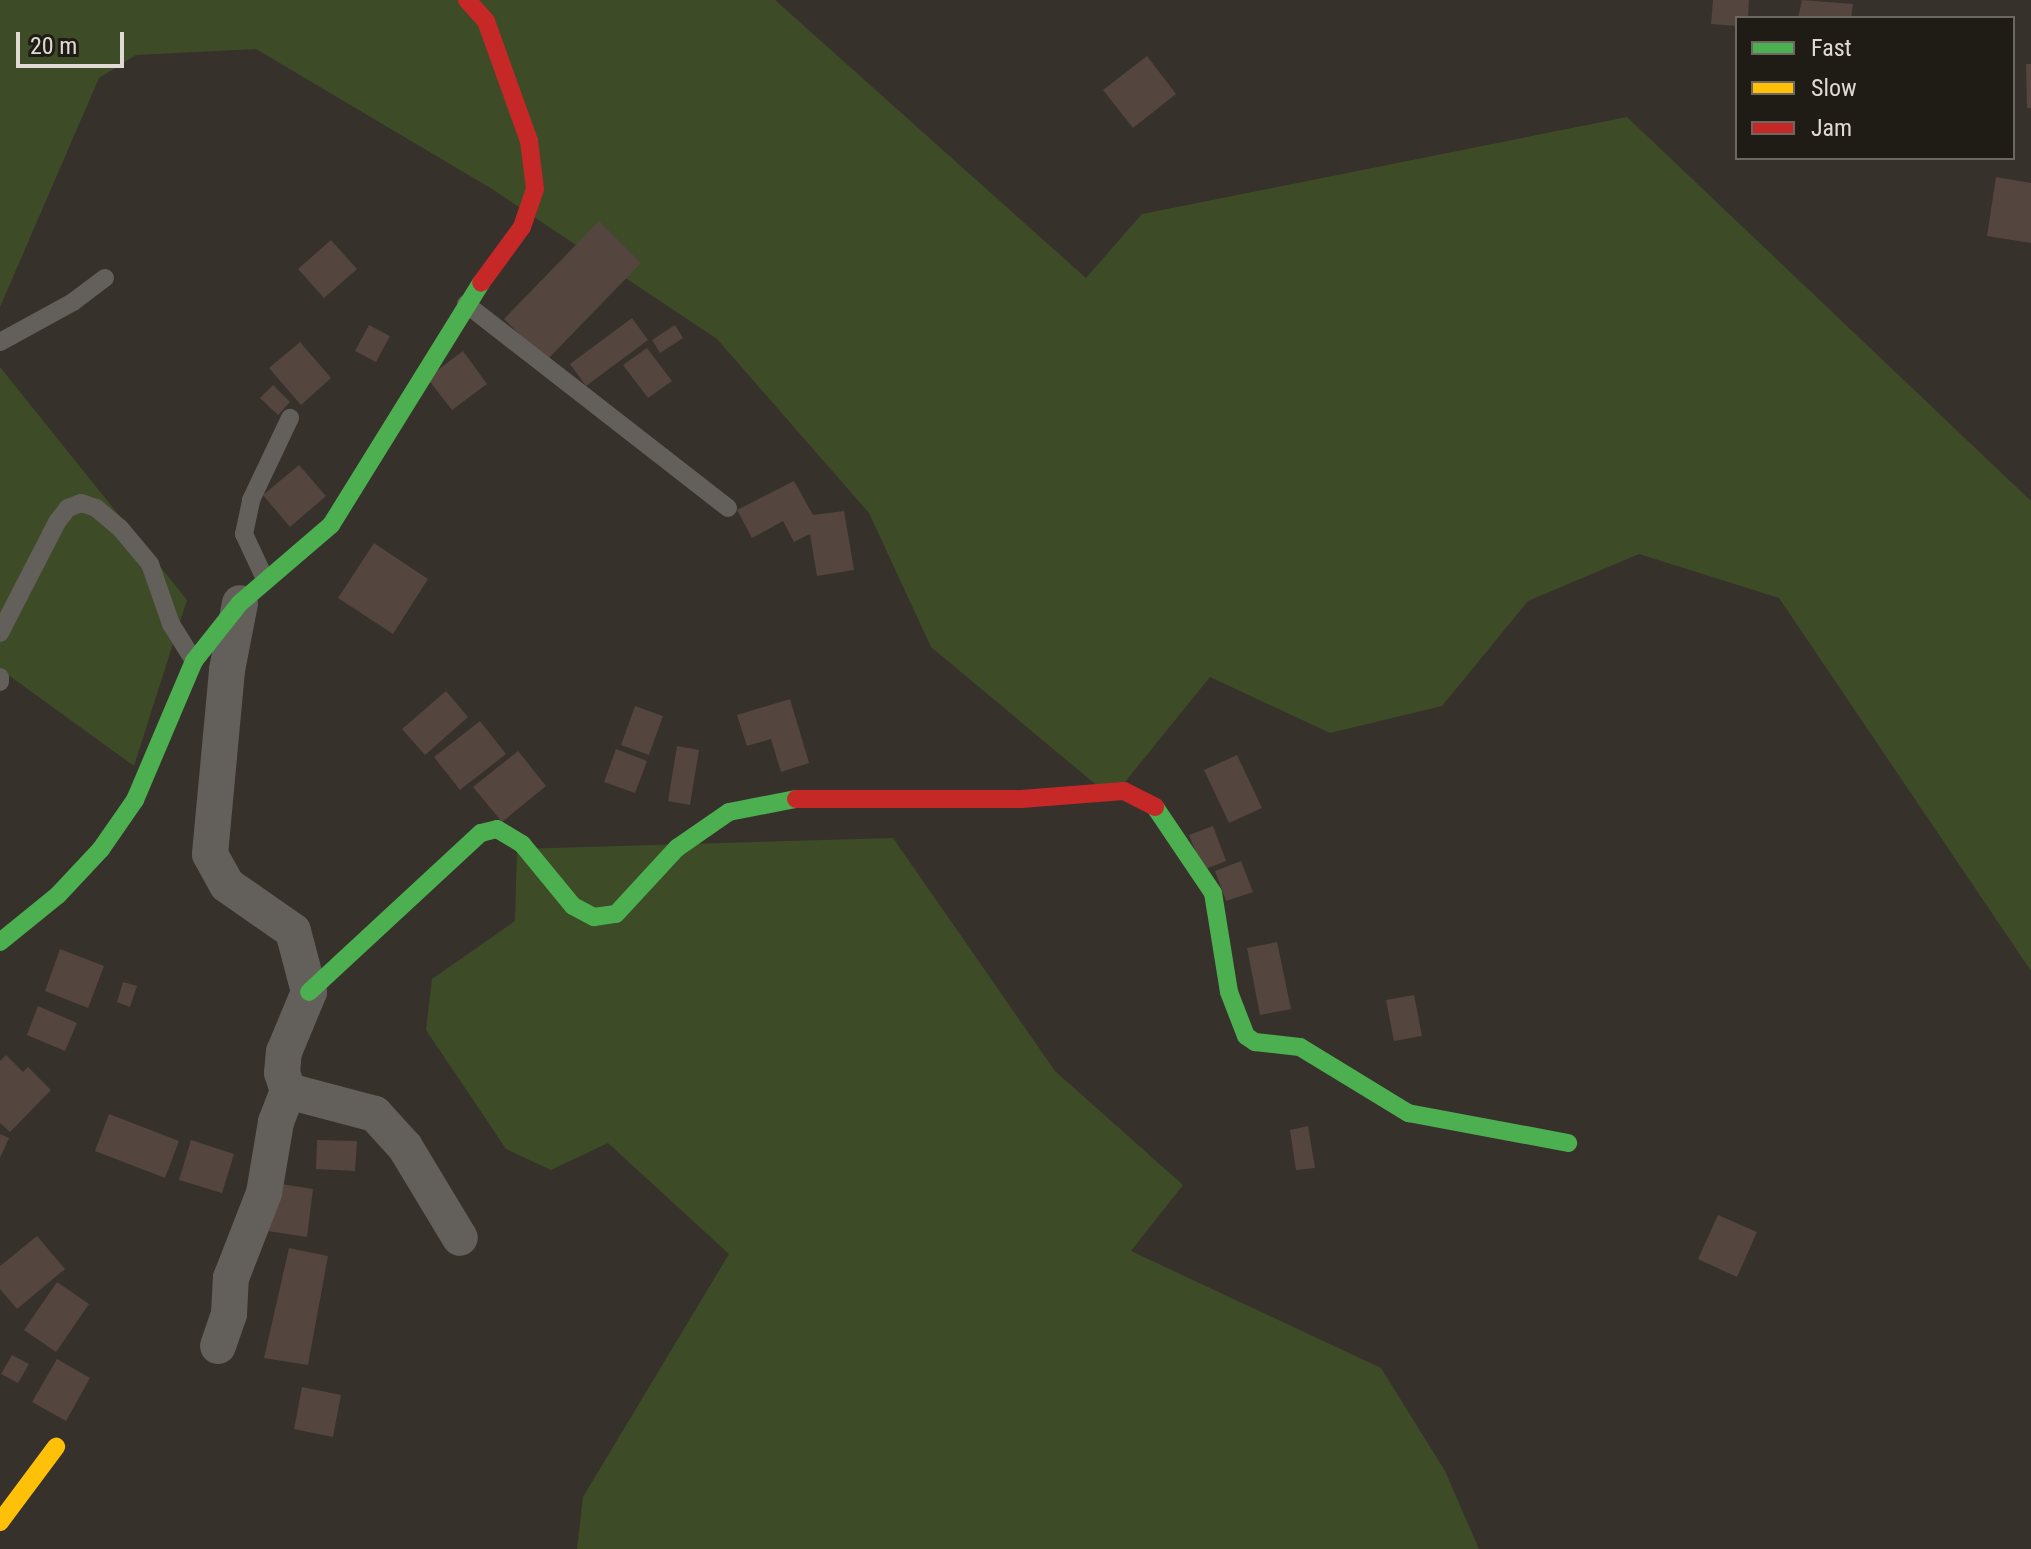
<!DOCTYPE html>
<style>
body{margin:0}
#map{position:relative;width:2031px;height:1549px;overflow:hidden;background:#37312b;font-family:"Roboto Condensed",sans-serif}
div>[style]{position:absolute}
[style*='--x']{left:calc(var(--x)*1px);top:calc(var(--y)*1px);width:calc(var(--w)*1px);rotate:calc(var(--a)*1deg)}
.green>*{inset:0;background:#3d4b27}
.building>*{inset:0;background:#54453e}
.lane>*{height:18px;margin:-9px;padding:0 9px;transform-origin:9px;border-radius:9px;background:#635f5a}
.street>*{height:36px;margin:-18px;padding:0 18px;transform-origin:18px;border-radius:18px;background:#635f5a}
.fast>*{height:18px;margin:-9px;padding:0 9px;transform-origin:9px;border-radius:9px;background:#4caf50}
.slow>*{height:18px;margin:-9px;padding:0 9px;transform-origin:9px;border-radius:9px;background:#ffc107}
.jam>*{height:18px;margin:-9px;padding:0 9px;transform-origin:9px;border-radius:9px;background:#c62828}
span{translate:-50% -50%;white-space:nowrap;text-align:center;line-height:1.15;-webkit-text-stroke:6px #1f1b15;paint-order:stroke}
.legend{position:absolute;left:1735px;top:16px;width:280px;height:144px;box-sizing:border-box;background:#1f1b15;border:2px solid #6c6761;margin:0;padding:10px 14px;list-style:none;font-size:24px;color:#e0dad3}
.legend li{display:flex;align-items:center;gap:16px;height:40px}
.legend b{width:40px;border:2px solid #6c6761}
.scale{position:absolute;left:16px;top:32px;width:108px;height:36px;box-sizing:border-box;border:4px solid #e0dad3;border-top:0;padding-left:10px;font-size:24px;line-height:28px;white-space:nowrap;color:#e0dad3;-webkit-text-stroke:6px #1f1b15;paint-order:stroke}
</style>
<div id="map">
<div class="green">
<i style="clip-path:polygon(0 0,775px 0,1086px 278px,1142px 214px,1627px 117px,2031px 501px,2031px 971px,1779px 598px,1639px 554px,1528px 601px,1442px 706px,1330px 733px,1210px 677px,1112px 798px,931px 647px,869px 513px,717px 339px,492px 189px,256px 49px,136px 55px,99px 78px,0 307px)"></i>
<i style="clip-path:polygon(0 367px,187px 600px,134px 766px,0 669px)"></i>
<i style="clip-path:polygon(893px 838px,1055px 1071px,1183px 1185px,1131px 1251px,1381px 1368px,1445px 1471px,1479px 1549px,577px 1549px,583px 1497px,729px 1254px,608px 1143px,551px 1170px,506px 1149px,426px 1030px,432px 979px,515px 921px,517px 849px)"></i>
</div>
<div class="building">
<i style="clip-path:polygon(1713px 0,1749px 0,1748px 18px,1737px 18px,1737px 26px,1711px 24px)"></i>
<i style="clip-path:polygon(1802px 0,1853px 4px,1851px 18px,1798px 18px)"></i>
<i style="clip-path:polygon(1147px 56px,1176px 94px,1133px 128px,1103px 90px)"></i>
<i style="clip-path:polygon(2026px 64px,2031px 64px,2031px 108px,2027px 108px)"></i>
<i style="clip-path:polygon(1996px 177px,2031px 183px,2031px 243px,1987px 236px)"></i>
<i style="clip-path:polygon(599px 221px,641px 263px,546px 361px,504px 319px)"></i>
<i style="clip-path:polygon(331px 240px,357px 269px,324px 298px,298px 269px)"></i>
<i style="clip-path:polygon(632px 318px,648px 340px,586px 386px,570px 364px)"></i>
<i style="clip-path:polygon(369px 325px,390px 336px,376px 362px,355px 351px)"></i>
<i style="clip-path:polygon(675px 325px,683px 338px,660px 353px,652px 340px)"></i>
<i style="clip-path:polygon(300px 342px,331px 378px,301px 405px,269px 368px)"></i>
<i style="clip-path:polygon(647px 348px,672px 381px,648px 398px,623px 365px)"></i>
<i style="clip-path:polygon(463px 351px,487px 384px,452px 410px,427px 378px)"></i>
<i style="clip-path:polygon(273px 385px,290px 402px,278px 415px,260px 398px)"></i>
<i style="clip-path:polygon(299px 465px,326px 496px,290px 527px,263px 495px)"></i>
<i style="clip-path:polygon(794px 481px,813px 515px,844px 511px,854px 570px,817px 576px,810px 534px,794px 542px,783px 521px,752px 538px,737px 510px)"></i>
<i style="clip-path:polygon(374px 543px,428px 579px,393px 634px,338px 598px)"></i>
<i style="clip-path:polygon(446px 691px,468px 717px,425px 755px,402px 729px)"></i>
<i style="clip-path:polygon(790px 699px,809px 763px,781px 772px,771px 739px,747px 746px,737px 715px)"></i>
<i style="clip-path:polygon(635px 706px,663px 716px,649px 755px,621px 745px)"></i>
<i style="clip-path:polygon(480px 721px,506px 754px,460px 790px,434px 757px)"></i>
<i style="clip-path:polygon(677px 746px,699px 750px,690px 805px,668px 801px)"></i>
<i style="clip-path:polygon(616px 749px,647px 761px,635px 793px,604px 782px)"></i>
<i style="clip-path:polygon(518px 751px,546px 786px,502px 822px,473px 787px)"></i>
<i style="clip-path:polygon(1237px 755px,1262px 808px,1229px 823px,1204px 770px)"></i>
<i style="clip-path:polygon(1213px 826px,1226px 861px,1203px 870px,1189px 835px)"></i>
<i style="clip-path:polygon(1241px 861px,1253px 892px,1226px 901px,1215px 871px)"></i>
<i style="clip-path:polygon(1277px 942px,1291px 1009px,1260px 1015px,1247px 948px)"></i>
<i style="clip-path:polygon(60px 949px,104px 966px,88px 1008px,45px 991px)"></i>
<i style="clip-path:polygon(123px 982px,137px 986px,130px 1007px,117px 1002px)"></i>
<i style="clip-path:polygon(1414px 995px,1422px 1036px,1394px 1041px,1386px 1000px)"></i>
<i style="clip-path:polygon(38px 1006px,77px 1023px,65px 1051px,27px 1035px)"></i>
<i style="clip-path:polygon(6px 1055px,23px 1072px,28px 1067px,51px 1090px,10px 1132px,0 1123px,0 1061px)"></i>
<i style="clip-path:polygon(109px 1114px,179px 1141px,165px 1178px,95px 1151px)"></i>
<i style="clip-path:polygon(1308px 1126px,1315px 1168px,1296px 1170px,1290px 1130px)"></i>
<i style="clip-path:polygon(0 1134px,9px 1138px,0 1158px)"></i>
<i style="clip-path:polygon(191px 1140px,234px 1154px,222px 1193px,179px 1180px)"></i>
<i style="clip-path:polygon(317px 1140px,357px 1141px,355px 1171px,316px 1169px)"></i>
<i style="clip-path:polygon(269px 1182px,313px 1189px,307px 1237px,261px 1230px)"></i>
<i style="clip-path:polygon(1718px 1215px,1757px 1232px,1737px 1277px,1698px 1259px)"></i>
<i style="clip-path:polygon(37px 1236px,65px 1269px,17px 1309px,0 1289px,0 1266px)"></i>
<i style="clip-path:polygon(289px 1248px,328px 1256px,308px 1365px,264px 1358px)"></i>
<i style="clip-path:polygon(57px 1282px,89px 1304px,56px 1352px,24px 1330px)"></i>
<i style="clip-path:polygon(12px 1355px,29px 1364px,18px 1383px,1px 1374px)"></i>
<i style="clip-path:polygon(57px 1359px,90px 1378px,66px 1421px,32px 1402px)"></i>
<i style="clip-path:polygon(302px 1387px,341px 1395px,333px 1437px,294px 1429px)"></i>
</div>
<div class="lane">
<i style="--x:466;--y:304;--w:332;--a:37.9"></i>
<i style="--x:0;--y:342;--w:83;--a:-28.7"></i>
<i style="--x:73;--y:302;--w:40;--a:-37"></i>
<i style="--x:266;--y:581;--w:52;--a:-115.1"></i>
<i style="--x:244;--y:534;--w:35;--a:-78"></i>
<i style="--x:251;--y:500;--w:91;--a:-64.6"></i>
<i style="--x:0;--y:633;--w:125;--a:-62.8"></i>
<i style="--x:57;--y:522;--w:18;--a:-52"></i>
<i style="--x:68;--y:508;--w:14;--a:-21"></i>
<i style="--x:81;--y:503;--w:16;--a:18"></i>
<i style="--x:96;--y:508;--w:31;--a:40"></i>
<i style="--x:120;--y:528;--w:47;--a:50.2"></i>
<i style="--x:150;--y:564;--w:64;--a:70.7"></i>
<i style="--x:171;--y:624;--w:44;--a:58.1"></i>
<i style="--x:0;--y:677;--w:5;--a:90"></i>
</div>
<div class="street">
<i style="--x:288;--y:1091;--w:90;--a:14.8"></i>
<i style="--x:375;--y:1114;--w:45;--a:47.7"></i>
<i style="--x:405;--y:1147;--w:106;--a:58.9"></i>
<i style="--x:218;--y:1346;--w:34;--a:-71"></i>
<i style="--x:229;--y:1314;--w:36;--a:-87"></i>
<i style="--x:231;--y:1278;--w:91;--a:-68.8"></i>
<i style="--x:264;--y:1193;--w:72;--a:-80.4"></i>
<i style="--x:276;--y:1122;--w:33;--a:-69"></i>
<i style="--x:288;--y:1091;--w:19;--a:-108"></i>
<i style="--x:282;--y:1073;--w:21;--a:-85"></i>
<i style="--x:284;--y:1052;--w:65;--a:-67.4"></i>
<i style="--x:309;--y:992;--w:63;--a:-104.7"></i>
<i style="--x:293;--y:931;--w:80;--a:-145.1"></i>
<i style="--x:227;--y:885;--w:35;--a:-119"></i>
<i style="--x:210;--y:854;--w:185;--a:-84.7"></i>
<i style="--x:227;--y:670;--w:68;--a:-79"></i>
</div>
<div class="fast">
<i style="--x:1155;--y:807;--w:104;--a:56"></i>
<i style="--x:1213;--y:893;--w:100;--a:80.8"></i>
<i style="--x:1229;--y:992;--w:47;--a:68.9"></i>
<i style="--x:1246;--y:1036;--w:11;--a:34"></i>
<i style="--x:1255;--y:1042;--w:45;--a:6.3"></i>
<i style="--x:1300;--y:1047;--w:127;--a:31.4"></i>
<i style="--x:1408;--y:1113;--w:163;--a:10.6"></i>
<i style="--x:0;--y:942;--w:75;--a:-39"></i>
<i style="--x:58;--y:895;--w:63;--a:-46.9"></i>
<i style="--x:101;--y:849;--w:60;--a:-55.2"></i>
<i style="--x:135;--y:800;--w:151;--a:-67"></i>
<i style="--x:194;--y:661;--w:74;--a:-51.6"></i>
<i style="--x:240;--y:603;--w:120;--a:-40.6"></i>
<i style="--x:331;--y:525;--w:285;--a:-58.2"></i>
<i style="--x:309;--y:992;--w:234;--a:-42.8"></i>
<i style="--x:481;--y:833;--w:16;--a:-14"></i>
<i style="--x:497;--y:829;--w:29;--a:31"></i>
<i style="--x:522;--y:844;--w:80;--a:50.6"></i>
<i style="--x:573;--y:906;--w:24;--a:28"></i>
<i style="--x:594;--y:917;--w:22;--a:-8"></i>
<i style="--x:616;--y:914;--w:90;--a:-47.3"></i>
<i style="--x:677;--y:848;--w:63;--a:-34.7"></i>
<i style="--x:729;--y:812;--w:68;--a:-11"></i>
</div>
<div class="slow">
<i style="--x:0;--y:1522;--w:94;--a:-53.3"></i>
</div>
<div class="jam">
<i style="--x:467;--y:0;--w:28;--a:48"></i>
<i style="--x:486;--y:21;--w:127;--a:70.3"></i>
<i style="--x:529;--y:141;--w:48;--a:82.9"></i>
<i style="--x:535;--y:189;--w:40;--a:108.9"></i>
<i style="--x:522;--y:227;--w:69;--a:126.2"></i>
<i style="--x:796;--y:799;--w:225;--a:0"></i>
<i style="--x:1021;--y:799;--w:103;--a:-4.4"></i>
<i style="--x:1124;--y:791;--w:35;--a:27"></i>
</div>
<ul class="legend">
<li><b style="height:10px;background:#4caf50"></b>Fast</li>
<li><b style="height:10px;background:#ffc107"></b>Slow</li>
<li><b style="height:10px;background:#c62828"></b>Jam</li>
</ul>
<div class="scale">20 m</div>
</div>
